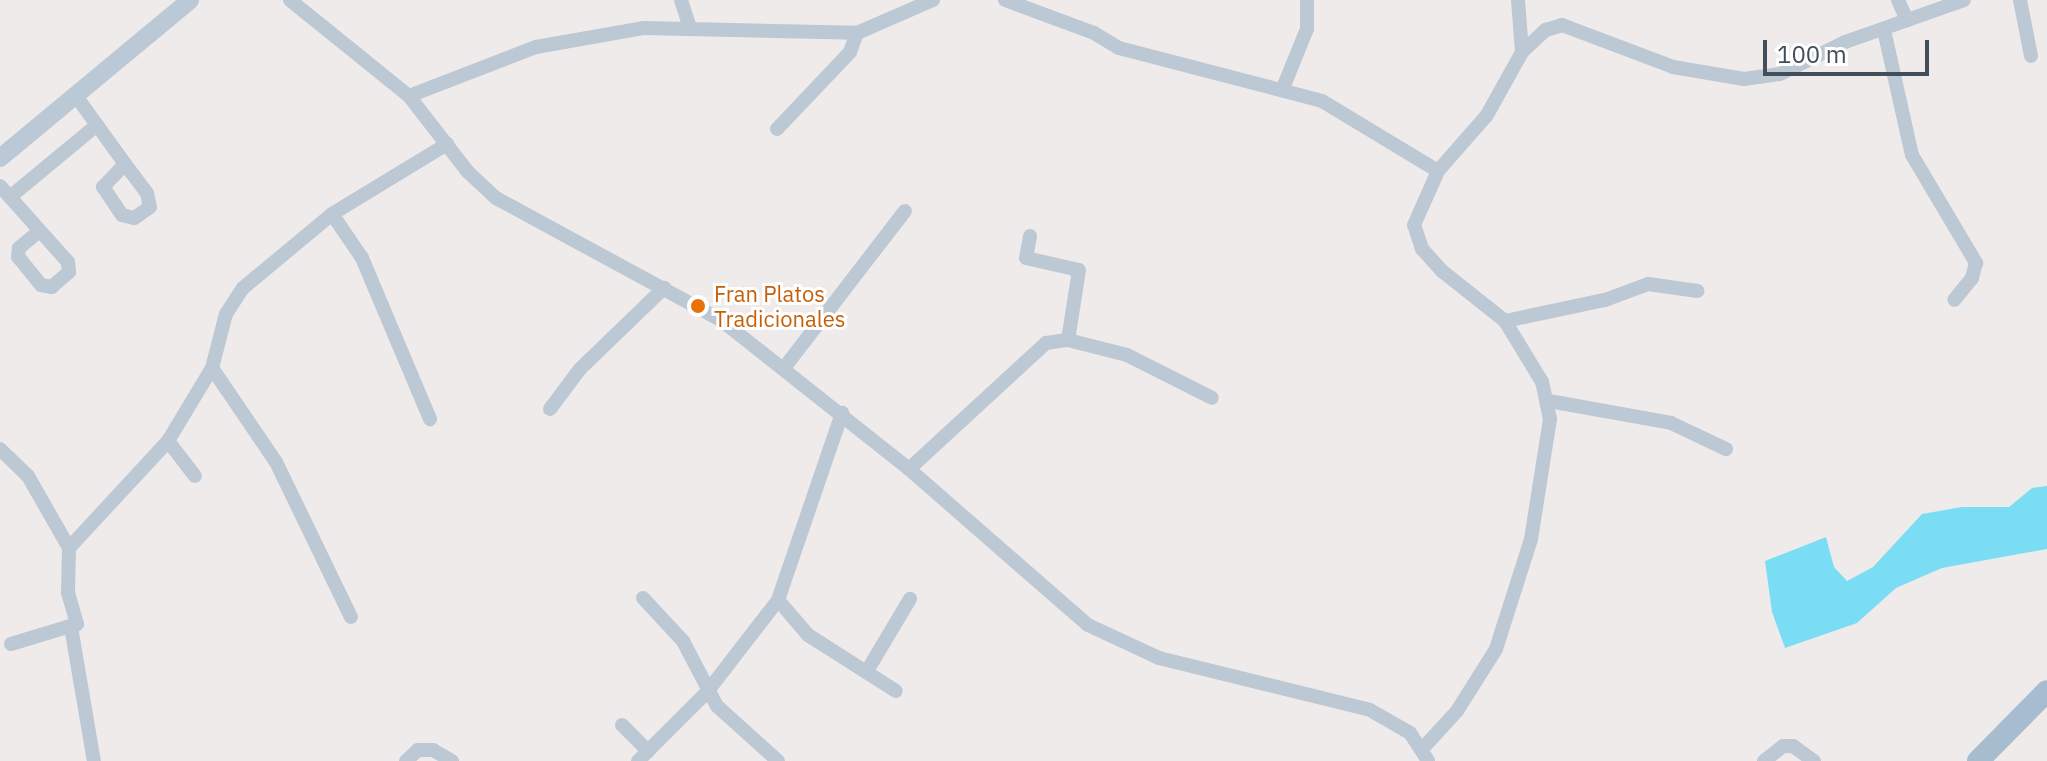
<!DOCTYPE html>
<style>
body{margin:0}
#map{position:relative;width:2047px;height:761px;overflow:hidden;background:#efebeb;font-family:"IBM Plex Sans",sans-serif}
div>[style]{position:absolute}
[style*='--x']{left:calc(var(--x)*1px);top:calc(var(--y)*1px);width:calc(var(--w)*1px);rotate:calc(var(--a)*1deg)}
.water>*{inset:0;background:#7bddf4}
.street>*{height:14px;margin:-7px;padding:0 7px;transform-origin:7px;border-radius:7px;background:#bcc8d3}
.secondary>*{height:18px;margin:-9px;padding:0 9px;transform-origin:9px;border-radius:9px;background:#bbc9d7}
.primary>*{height:22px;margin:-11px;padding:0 11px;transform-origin:11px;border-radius:11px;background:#a7bcce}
.dots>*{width:22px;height:22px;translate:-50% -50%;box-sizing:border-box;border:4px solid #fff;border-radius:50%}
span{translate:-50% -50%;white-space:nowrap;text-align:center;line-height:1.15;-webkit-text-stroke:6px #fff;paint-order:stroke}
.food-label{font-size:22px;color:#c56008}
.left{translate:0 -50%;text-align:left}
.scale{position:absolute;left:1763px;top:40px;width:166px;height:36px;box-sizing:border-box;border:4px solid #424f5a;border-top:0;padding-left:10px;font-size:24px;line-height:28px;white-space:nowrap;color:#424f5a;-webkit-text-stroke:6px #fff;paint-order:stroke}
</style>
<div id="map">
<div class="water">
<i style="clip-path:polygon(2047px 486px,2047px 549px,1942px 568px,1896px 588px,1857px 623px,1785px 648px,1772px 612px,1765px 561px,1826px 537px,1834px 567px,1847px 581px,1873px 567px,1922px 514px,1962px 507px,2009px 507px,2032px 488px)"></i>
</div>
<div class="street">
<i style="--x:290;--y:0;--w:153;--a:38.9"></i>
<i style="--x:409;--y:96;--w:96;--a:52.2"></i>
<i style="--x:468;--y:172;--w:38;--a:43"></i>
<i style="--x:496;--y:198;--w:256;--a:28.5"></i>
<i style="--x:721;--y:320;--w:240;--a:38.4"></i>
<i style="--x:909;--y:469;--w:237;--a:41.1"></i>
<i style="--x:1088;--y:625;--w:78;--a:24.9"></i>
<i style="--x:1159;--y:658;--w:217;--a:13.8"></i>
<i style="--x:1370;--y:710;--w:46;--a:29.9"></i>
<i style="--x:1410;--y:733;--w:33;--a:57"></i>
<i style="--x:681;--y:0;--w:29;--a:72"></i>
<i style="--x:1005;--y:0;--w:95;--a:20.3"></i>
<i style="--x:1094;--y:33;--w:29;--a:31"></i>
<i style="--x:1119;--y:48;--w:210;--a:14.6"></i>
<i style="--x:1322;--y:101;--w:135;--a:31.1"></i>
<i style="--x:1518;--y:0;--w:52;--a:85.6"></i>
<i style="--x:1898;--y:0;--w:22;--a:66"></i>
<i style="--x:2020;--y:0;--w:57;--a:78.9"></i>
<i style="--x:1884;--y:30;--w:128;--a:77.4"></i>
<i style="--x:1912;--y:155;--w:126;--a:59.3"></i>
<i style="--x:1976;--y:263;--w:16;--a:105"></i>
<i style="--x:1972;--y:278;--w:28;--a:129"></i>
<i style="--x:1283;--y:88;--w:64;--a:-67.9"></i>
<i style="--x:1307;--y:29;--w:29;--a:-90"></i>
<i style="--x:76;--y:96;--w:84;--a:54.2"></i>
<i style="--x:125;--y:164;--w:36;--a:53"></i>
<i style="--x:147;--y:193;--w:14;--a:78"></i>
<i style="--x:150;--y:207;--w:19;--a:145"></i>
<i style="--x:134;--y:218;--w:12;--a:-166"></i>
<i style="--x:122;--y:215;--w:34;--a:-124"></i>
<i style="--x:103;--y:187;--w:32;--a:-46"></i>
<i style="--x:409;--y:96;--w:136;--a:-21.1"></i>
<i style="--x:536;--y:47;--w:110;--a:-10"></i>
<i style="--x:644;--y:28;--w:213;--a:1.3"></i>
<i style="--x:857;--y:33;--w:83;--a:-23.5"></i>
<i style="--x:777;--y:129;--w:106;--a:-46.5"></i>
<i style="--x:850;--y:52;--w:20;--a:-70"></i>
<i style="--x:0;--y:186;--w:102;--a:48.2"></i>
<i style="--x:68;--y:262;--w:10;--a:84"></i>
<i style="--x:69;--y:272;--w:23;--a:139"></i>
<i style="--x:52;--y:287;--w:11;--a:-170"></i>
<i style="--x:41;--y:285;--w:36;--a:-129"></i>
<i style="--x:18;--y:257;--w:9;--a:-84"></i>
<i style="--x:19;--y:248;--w:26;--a:-40"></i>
<i style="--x:10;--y:197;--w:113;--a:-39.6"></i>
<i style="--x:332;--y:214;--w:53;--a:55.7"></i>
<i style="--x:362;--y:258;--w:175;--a:67.1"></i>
<i style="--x:1030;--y:236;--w:22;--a:100"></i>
<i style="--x:1026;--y:258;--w:54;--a:12.8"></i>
<i style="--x:1079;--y:270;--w:71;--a:98.9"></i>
<i style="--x:1505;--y:321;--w:102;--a:-11.9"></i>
<i style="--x:1605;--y:300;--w:46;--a:-20.4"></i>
<i style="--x:1648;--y:284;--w:50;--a:8"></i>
<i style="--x:212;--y:368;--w:114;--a:55.8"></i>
<i style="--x:276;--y:462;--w:172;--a:64.2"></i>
<i style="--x:784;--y:368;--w:198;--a:-52.4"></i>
<i style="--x:1549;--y:401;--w:124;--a:10.2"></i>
<i style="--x:1671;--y:423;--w:61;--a:25.3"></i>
<i style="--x:550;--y:409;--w:50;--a:-53.1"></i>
<i style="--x:580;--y:369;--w:117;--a:-44"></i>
<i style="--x:168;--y:441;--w:44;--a:52.4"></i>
<i style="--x:0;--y:449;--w:39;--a:44"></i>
<i style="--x:28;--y:476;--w:83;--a:60.3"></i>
<i style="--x:909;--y:469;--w:186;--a:-42.6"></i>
<i style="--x:1046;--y:343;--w:22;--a:-8"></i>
<i style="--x:1068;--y:340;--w:61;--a:14.3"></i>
<i style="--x:1127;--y:355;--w:95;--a:26.8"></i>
<i style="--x:643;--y:598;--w:59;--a:47.1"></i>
<i style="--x:683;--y:641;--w:73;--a:62.4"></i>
<i style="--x:717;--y:706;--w:82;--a:42"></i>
<i style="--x:778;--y:600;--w:46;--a:49.4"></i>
<i style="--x:808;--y:635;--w:104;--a:32.5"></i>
<i style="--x:71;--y:627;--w:136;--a:80.3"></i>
<i style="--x:11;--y:644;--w:69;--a:-16.9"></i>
<i style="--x:77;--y:624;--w:33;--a:-106"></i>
<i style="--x:68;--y:592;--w:44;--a:-88.7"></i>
<i style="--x:69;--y:548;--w:146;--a:-47.2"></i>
<i style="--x:168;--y:441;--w:85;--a:-58.9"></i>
<i style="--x:212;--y:368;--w:56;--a:-75.5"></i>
<i style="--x:226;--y:314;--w:31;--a:-57"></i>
<i style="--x:243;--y:288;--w:116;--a:-39.7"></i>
<i style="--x:332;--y:214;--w:135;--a:-31.3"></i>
<i style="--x:867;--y:671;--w:84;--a:-59.2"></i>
<i style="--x:622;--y:725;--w:37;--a:45"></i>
<i style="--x:1424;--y:747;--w:49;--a:-47.5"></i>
<i style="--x:1457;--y:711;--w:73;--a:-57.8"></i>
<i style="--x:1496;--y:649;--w:115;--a:-72.3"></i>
<i style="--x:1531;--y:539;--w:121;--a:-81"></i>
<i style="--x:1550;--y:419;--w:38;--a:-102"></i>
<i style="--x:1542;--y:382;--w:71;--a:-121.2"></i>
<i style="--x:1505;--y:321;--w:80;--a:-141.6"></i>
<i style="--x:1442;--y:271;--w:30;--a:-132"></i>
<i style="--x:1422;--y:249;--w:25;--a:-108"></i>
<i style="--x:1414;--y:225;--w:59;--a:-66"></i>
<i style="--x:1438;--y:171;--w:74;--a:-48.8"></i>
<i style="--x:1487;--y:115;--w:72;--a:-60.9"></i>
<i style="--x:1522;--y:52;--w:33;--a:-43"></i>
<i style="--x:1546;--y:30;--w:17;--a:-17"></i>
<i style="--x:1562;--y:25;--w:119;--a:20.7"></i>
<i style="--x:1673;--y:67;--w:72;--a:9.6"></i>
<i style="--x:1744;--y:79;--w:36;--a:-8"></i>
<i style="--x:1780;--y:74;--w:72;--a:-26.2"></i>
<i style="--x:1845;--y:42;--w:126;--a:-19.4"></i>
<i style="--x:406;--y:761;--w:16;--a:-43"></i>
<i style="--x:418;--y:750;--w:15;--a:0"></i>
<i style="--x:433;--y:750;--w:22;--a:30"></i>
<i style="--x:638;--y:761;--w:98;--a:-45"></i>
<i style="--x:707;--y:692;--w:116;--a:-52.3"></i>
<i style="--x:778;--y:600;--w:198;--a:-71.1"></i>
<i style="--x:1764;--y:761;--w:24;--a:-38"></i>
<i style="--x:1783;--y:746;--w:10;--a:0"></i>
<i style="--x:1793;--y:746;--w:26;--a:36"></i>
</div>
<div class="secondary">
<i style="--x:0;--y:158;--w:247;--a:-39.7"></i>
</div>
<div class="primary">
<i style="--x:1978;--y:761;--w:98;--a:-45.4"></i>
</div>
<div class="dots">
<i style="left:698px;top:306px;background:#e8710a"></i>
</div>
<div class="food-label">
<span class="left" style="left:714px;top:306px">Fran Platos<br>Tradicionales</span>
</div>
<div class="scale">100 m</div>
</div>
